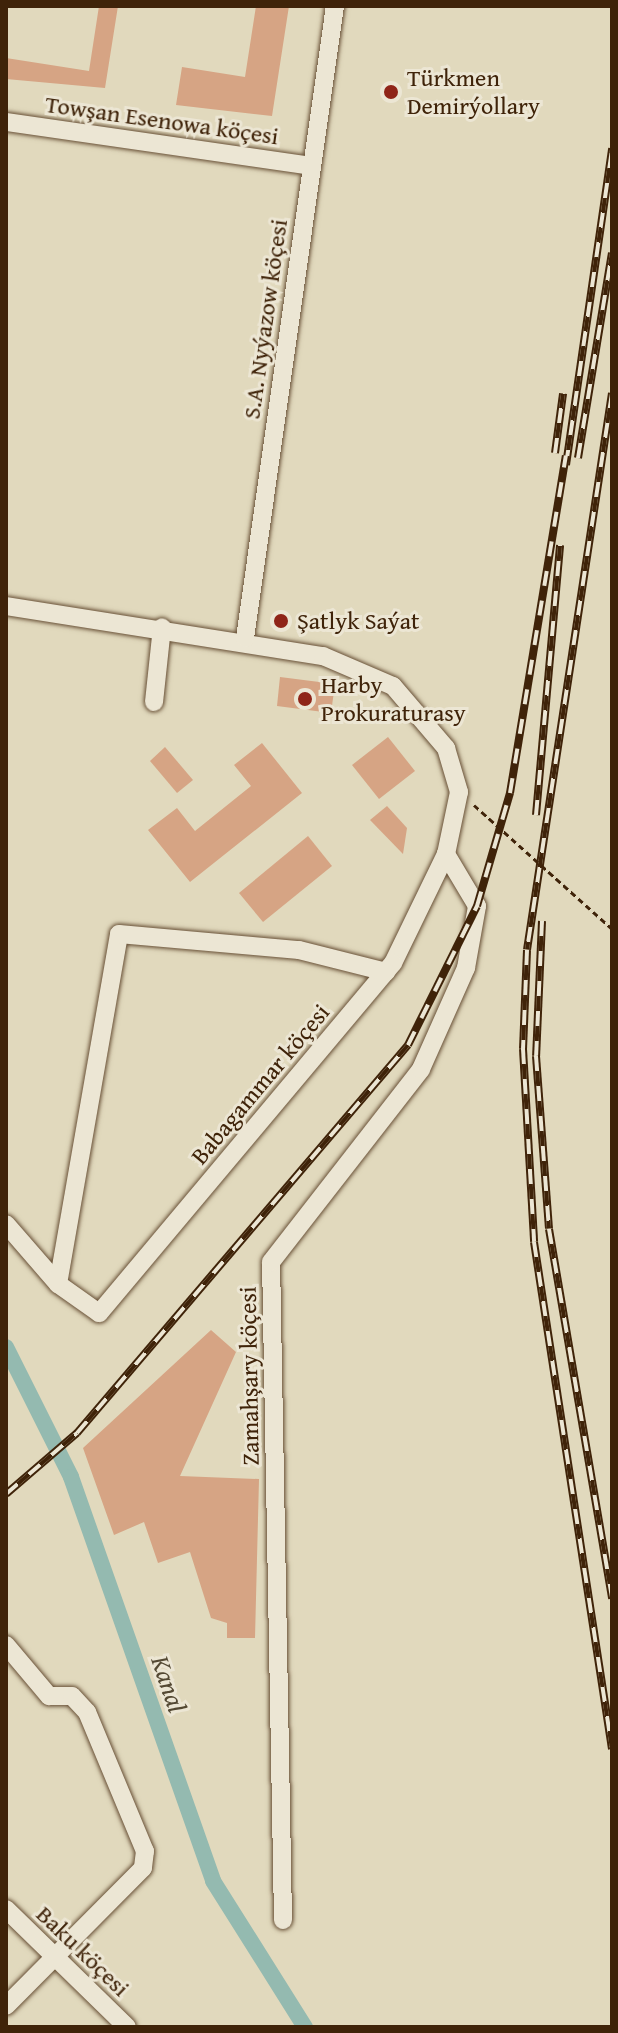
<!DOCTYPE html>
<meta charset="utf-8">
<style>
body{margin:0}
#map{position:relative;width:618px;height:2033px;overflow:hidden;background:#e1d9bd;font-family:"Gentium Book Plus",serif}
div>[style]{position:absolute}
[style*='--x']{left:calc(var(--x)*1px);top:calc(var(--y)*1px);width:calc(var(--w)*1px);rotate:calc(var(--a)*1deg)}
.canal>*{height:16px;margin:-8px;padding:0 8px;transform-origin:8px;border-radius:8px;background:#94bab0}
.building>*{inset:0;background:#d6a484}
.path>*{height:3px;margin-top:-1.5px;transform-origin:0;background:repeating-linear-gradient(90deg,#3f2309 0 6px,transparent 0 10px)}
.roads{filter:drop-shadow(0 0 2px #685036) drop-shadow(0 0 2px #685036)}
.minor>*{height:18px;margin:-9px;padding:0 9px;transform-origin:9px;border-radius:9px;background:#ece6d4}
.rail>*{height:8px;margin-top:-4px;transform-origin:0;background:repeating-linear-gradient(90deg,#ece6d4 0 15px,#3f2309 0 30px);box-sizing:border-box;border-block:2px solid #3f2309}
.dots>*{width:22px;height:22px;translate:-50% -50%;box-sizing:border-box;border:4px solid #ece6d4;border-radius:50%}
span{translate:-50% -50%;white-space:nowrap;text-align:center;line-height:1.15;-webkit-text-stroke:6px #ece6d4;paint-order:stroke}
.poi-label{font-size:24px;color:#3f2309}
.left{translate:0 -50%;text-align:left}
.street-label{font-size:24px;color:#3f2309}
.water-label{font-size:26px;color:#544933;font-style:italic}
.frame{position:absolute;inset:0;border:8px solid #3f2309;pointer-events:none}
</style>
<div id="map">
<div class="canal">
<i style="--x:6;--y:1347;--w:145;--a:63.4"></i>
<i style="--x:71;--y:1477;--w:428;--a:70.6"></i>
<i style="--x:213;--y:1881;--w:173;--a:57.8"></i>
</div>
<div class="building">
<i style="clip-path:polygon(99px 6px,118px 6px,105px 88px,6px 79px,6px 58px,89px 71px)"></i>
<i style="clip-path:polygon(256px 6px,289px 6px,272px 116px,176px 105px,182px 67px,245px 77px)"></i>
<i style="clip-path:polygon(280px 677px,335px 684px,331px 713px,277px 706px)"></i>
<i style="clip-path:polygon(388px 737px,415px 771px,379px 799px,352px 765px)"></i>
<i style="clip-path:polygon(262px 743px,302px 793px,190px 882px,148px 830px,177px 808px,195px 831px,251px 786px,234px 765px)"></i>
<i style="clip-path:polygon(165px 747px,193px 780px,177px 793px,150px 761px)"></i>
<i style="clip-path:polygon(387px 806px,407px 828px,403px 854px,370px 820px)"></i>
<i style="clip-path:polygon(308px 836px,332px 866px,263px 922px,239px 893px)"></i>
<i style="clip-path:polygon(211px 1330px,236px 1352px,180px 1476px,259px 1479px,255px 1638px,227px 1638px,227px 1623px,211px 1618px,190px 1552px,158px 1563px,144px 1522px,114px 1535px,83px 1448px)"></i>
</div>
<div class="path">
<i style="--x:474;--y:805;--w:186;--a:41.9"></i>
</div>
<div class="roads">
<div class="minor">
<i style="--x:6;--y:122;--w:308;--a:8.2"></i>
<i style="--x:6;--y:606;--w:321;--a:9"></i>
<i style="--x:323;--y:656;--w:76;--a:23.2"></i>
<i style="--x:393;--y:686;--w:82;--a:49.5"></i>
<i style="--x:446;--y:748;--w:46;--a:73.5"></i>
<i style="--x:459;--y:792;--w:63;--a:101.8"></i>
<i style="--x:446;--y:854;--w:121;--a:115.9"></i>
<i style="--x:393;--y:963;--w:457;--a:130"></i>
<i style="--x:99;--y:1313;--w:50;--a:-144.7"></i>
<i style="--x:58;--y:1284;--w:79;--a:-130.9"></i>
<i style="--x:245;--y:638;--w:638;--a:-81.9"></i>
<i style="--x:154;--y:702;--w:75;--a:-83.9"></i>
<i style="--x:58;--y:1284;--w:355;--a:-80.1"></i>
<i style="--x:119;--y:934;--w:181;--a:5.1"></i>
<i style="--x:299;--y:950;--w:90;--a:14.2"></i>
<i style="--x:6;--y:1645;--w:67;--a:49.9"></i>
<i style="--x:49;--y:1696;--w:23;--a:0"></i>
<i style="--x:72;--y:1696;--w:22;--a:47"></i>
<i style="--x:87;--y:1712;--w:151;--a:67.4"></i>
<i style="--x:145;--y:1851;--w:17;--a:97"></i>
<i style="--x:143;--y:1868;--w:194;--a:134.8"></i>
<i style="--x:6;--y:1909;--w:169;--a:44.3"></i>
<i style="--x:283;--y:1920;--w:658;--a:-91.04"></i>
<i style="--x:271;--y:1262;--w:244;--a:-52.1"></i>
<i style="--x:421;--y:1069;--w:111;--a:-66"></i>
<i style="--x:466;--y:968;--w:63;--a:-79.9"></i>
<i style="--x:477;--y:906;--w:61;--a:-120.8"></i>
</div>
</div>
<div class="rail">
<i style="--x:612;--y:393;--w:563;--a:98.68"></i>
<i style="--x:527;--y:950;--w:99;--a:92.3"></i>
<i style="--x:523;--y:1049;--w:193;--a:86.7"></i>
<i style="--x:534;--y:1242;--w:513;--a:81.25"></i>
<i style="--x:555;--y:453;--w:60;--a:-82.3"></i>
<i style="--x:578;--y:458;--w:208;--a:-80.6"></i>
<i style="--x:566;--y:465;--w:320;--a:-81.7"></i>
<i style="--x:536;--y:815;--w:271;--a:-84.9"></i>
<i style="--x:542;--y:921;--w:135;--a:92.5"></i>
<i style="--x:536;--y:1056;--w:173;--a:85.7"></i>
<i style="--x:549;--y:1229;--w:375;--a:80.3"></i>
<i style="--x:6;--y:1494;--w:94;--a:-40.7"></i>
<i style="--x:77;--y:1433;--w:510;--a:-49.53"></i>
<i style="--x:408;--y:1045;--w:155;--a:-63.6"></i>
<i style="--x:477;--y:906;--w:118;--a:-73.7"></i>
<i style="--x:510;--y:793;--w:342;--a:-80.6"></i>
</div>
<div class="dots">
<i style="left:391px;top:92px;background:#8f2418"></i>
<i style="left:281px;top:621px;background:#8f2418"></i>
<i style="left:305px;top:699px;background:#8f2418"></i>
</div>
<div class="poi-label">
<span class="left" style="left:407px;top:92px">Türkmen<br>Demirýollary</span>
<span class="left" style="left:297px;top:621px">Şatlyk Saýat</span>
<span class="left" style="left:321px;top:699px">Harby<br>Prokuraturasy</span>
</div>
<div class="street-label">
<span style="left:162px;top:120px;rotate:8deg">Towşan Esenowa köçesi</span>
<span style="left:265px;top:319px;rotate:-82deg">S.A. Nyýazow köçesi</span>
<span style="left:260px;top:1084px;rotate:-50deg">Babagammar köçesi</span>
<span style="left:249px;top:1376px;rotate:-91deg">Zamahşary köçesi</span>
<span style="left:83px;top:1951px;rotate:44deg">Baku köçesi</span>
</div>
<div class="water-label">
<span style="left:169px;top:1684px;rotate:71deg">Kanal</span>
</div>
<div class="frame"></div>
</div>
